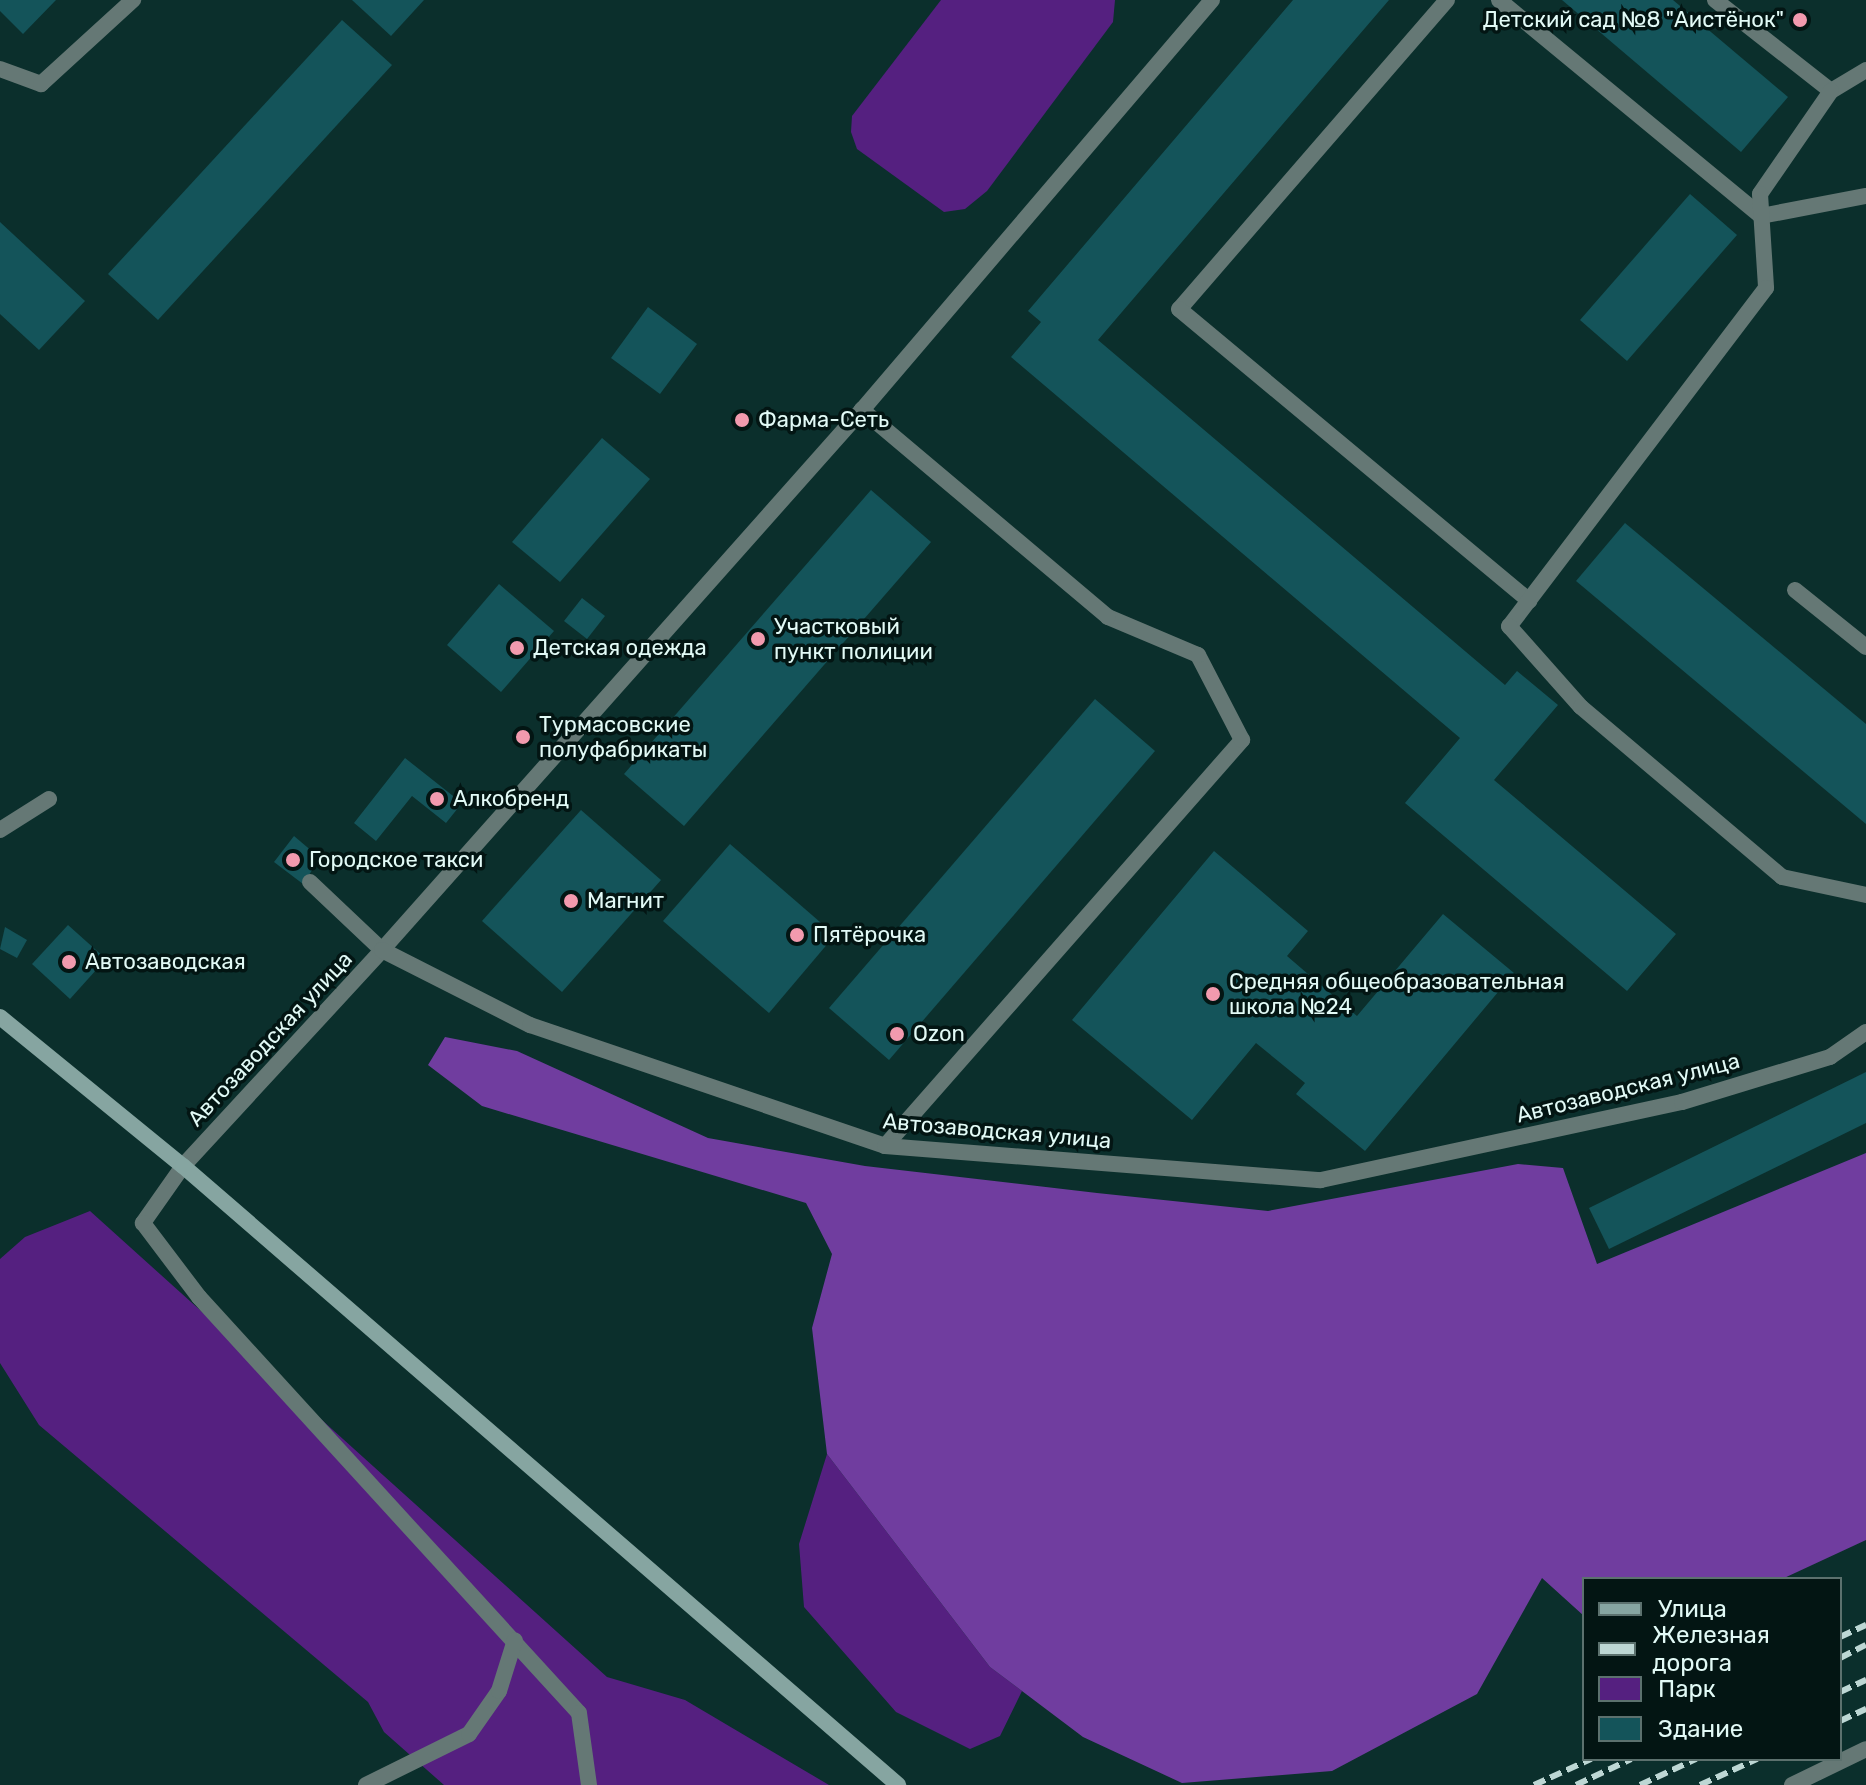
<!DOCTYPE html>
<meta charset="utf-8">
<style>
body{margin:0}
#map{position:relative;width:1866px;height:1785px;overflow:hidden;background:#0b2f2c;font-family:Rubik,sans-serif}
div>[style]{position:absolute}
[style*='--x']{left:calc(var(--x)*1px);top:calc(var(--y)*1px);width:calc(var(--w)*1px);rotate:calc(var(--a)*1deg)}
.green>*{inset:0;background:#552080}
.forest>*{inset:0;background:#703d9f}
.building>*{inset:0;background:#14545a}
.lane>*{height:16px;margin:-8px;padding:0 8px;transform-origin:8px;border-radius:8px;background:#657875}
.street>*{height:16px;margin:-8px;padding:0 8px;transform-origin:8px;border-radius:8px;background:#657875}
.secondary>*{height:16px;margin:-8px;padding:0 8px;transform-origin:8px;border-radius:8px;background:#86a5a1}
.rail>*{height:6px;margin-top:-3px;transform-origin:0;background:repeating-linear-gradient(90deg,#bdd7d4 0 12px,transparent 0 18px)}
.dots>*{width:22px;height:22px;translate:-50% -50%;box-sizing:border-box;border:4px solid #031513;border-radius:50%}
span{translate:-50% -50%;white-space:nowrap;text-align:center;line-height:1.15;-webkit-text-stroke:7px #031513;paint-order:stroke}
.poi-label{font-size:22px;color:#e2faf6}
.right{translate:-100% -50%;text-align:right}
.left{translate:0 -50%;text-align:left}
.street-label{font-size:22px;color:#e2faf6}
.legend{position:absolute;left:1582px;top:1577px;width:260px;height:184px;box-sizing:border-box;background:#031513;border:2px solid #5c716e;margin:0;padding:10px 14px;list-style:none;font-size:24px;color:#e2faf6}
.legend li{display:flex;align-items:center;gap:16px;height:40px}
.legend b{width:40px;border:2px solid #5c716e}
</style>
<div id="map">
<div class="green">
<i style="clip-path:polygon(941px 0,1115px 0,1113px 22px,987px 191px,965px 209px,944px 212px,857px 149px,851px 132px,852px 116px)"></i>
<i style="clip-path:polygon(90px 1211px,607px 1677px,685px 1700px,829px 1785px,444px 1785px,384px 1732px,368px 1702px,39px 1425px,0 1363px,0 1259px,25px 1237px)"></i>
<i style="clip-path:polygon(827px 1454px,990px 1667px,1022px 1691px,1000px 1736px,970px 1749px,896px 1712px,804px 1607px,799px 1544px)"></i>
</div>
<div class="forest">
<i style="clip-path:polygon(445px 1037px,517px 1051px,708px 1138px,865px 1166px,1097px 1193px,1268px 1211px,1518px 1164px,1563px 1168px,1597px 1264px,1866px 1153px,1866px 1540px,1782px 1579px,1584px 1579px,1584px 1616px,1542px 1578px,1477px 1694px,1332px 1771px,1182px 1783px,1083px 1737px,990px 1667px,827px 1454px,812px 1328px,832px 1254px,806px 1203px,482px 1106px,428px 1065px)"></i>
</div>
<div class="building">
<i style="clip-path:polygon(0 0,56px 0,23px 34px,0 11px)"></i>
<i style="clip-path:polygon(352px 0,424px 0,391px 36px)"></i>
<i style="clip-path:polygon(1293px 0,1389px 0,1098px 340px,1505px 685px,1517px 671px,1558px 705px,1494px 780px,1676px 934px,1627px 991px,1405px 803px,1460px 738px,1011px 357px,1041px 322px,1028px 311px)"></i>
<i style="clip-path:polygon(1562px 0,1673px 0,1788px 97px,1741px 152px)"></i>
<i style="clip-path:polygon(342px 20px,392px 65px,158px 320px,108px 274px)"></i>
<i style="clip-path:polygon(1690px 194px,1737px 235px,1627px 361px,1580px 320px)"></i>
<i style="clip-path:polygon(0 222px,85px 301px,39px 350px,0 314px)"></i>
<i style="clip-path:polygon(648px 307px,697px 344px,660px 394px,611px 358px)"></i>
<i style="clip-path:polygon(602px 438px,650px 479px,560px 582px,512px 542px)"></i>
<i style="clip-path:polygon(871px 490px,931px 542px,684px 826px,624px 774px)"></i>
<i style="clip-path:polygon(1625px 523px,1866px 724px,1866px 824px,1576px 581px)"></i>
<i style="clip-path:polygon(499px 584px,554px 631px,501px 692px,447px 645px)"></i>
<i style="clip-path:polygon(582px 598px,605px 616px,587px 639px,564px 621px)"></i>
<i style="clip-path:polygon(1095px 699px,1155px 751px,889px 1060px,829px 1008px)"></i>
<i style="clip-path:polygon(405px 758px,462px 803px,446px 823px,412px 796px,376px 841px,354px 823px)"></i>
<i style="clip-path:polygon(581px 810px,661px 880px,562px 992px,482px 921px)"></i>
<i style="clip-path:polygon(294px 836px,320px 858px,303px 884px,274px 862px)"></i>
<i style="clip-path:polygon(730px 844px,835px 935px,769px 1013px,663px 921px)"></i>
<i style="clip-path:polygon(1214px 851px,1308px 931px,1287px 956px,1357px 1016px,1443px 914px,1514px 973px,1365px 1151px,1296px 1094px,1305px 1083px,1256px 1043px,1192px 1120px,1072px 1020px)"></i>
<i style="clip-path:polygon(68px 925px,106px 959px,70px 999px,32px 964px)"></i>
<i style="clip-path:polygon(5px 927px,27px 940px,17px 958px,0 949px)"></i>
<i style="clip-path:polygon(1866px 1072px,1866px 1123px,1609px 1249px,1589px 1208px)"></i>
</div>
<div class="lane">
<i style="--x:1447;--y:0;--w:409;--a:130.9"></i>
<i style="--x:1179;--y:309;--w:456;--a:39.8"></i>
<i style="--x:1499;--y:0;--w:340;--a:39.5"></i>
<i style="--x:1761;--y:216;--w:107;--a:-10.8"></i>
<i style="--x:1715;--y:0;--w:147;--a:38.1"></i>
<i style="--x:0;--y:69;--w:44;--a:20.1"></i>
<i style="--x:41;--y:84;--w:125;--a:-42.4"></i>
<i style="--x:1866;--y:70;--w:41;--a:149"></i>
<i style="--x:1831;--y:91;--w:125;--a:124.6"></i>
<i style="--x:1760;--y:194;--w:94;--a:86.3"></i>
<i style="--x:1766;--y:288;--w:425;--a:127.2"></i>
<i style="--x:1509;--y:626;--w:108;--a:48.4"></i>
<i style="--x:1581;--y:707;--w:263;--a:40.2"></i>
<i style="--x:1782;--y:877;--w:86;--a:12.1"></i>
<i style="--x:1795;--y:590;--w:91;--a:38.8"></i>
<i style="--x:0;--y:830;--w:58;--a:-32.3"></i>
<i style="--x:310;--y:882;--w:99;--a:43.4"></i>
<i style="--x:382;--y:950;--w:722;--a:-48.37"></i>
<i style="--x:885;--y:1146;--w:541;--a:-48.67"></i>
<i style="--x:1242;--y:740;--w:96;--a:-117.4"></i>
<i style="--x:1198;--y:655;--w:98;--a:-157.1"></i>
<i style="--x:1108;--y:617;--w:322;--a:-139.9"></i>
<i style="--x:862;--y:410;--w:539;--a:-49.51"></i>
<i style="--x:183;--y:1166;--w:70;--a:125.1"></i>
<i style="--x:143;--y:1223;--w:93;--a:52.9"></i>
<i style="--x:199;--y:1297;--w:563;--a:47.59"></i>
<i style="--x:579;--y:1713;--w:73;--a:82.1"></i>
<i style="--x:366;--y:1785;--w:115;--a:-26.3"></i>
<i style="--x:469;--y:1734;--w:52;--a:-55.1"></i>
<i style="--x:499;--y:1691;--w:53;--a:-72.6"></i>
</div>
<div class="street">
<i style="--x:183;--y:1166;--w:294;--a:-47.3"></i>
<i style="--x:382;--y:950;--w:166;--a:26.9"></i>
<i style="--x:530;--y:1025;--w:375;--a:18.8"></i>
<i style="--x:885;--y:1146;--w:437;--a:4.5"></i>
<i style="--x:1321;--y:1180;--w:369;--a:-12.2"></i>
<i style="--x:1682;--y:1102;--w:155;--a:-16.9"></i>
<i style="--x:1830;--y:1057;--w:44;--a:-34.8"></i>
<i style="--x:1792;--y:1785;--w:82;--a:-25.9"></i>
</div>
<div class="secondary">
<i style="--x:0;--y:1017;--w:236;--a:39.2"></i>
<i style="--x:183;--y:1166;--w:946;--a:40.88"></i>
</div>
<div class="rail">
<i style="--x:1840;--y:1637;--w:29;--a:-25"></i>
<i style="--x:1840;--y:1658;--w:29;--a:-27"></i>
<i style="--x:1840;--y:1692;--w:29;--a:-25"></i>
<i style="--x:1840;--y:1721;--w:29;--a:-25"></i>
<i style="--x:1534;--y:1785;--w:63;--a:-24.5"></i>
<i style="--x:1576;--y:1785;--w:61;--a:-25.3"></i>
<i style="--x:1640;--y:1785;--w:62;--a:-24.9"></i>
<i style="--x:1700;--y:1785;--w:63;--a:-24.5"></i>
</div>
<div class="dots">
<i style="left:1800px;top:20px;background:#f29aae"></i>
<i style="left:742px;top:420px;background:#f29aae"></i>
<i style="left:758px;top:639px;background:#f29aae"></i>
<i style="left:517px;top:648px;background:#f29aae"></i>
<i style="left:523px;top:737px;background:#f29aae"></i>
<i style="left:437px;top:799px;background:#f29aae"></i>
<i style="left:293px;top:860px;background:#f29aae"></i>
<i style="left:571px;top:901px;background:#f29aae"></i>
<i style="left:797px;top:935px;background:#f29aae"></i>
<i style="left:69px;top:962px;background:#f29aae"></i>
<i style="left:1213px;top:994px;background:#f29aae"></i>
<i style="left:897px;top:1034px;background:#f29aae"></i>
</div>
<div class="poi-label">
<span class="right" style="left:1784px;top:20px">Детский сад №8 "Аистёнок"</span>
<span class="left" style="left:758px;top:420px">Фарма-Сеть</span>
<span class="left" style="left:774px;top:639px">Участковый<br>пункт полиции</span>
<span class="left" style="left:533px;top:648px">Детская одежда</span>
<span class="left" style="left:539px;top:737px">Турмасовские<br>полуфабрикаты</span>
<span class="left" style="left:453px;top:799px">Алкобренд</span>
<span class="left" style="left:309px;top:860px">Городское такси</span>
<span class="left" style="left:587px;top:901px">Магнит</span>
<span class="left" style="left:813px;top:935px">Пятёрочка</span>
<span class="left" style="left:85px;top:962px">Автозаводская</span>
<span class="left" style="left:1229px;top:994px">Средняя общеобразовательная<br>школа №24</span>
<span class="left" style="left:913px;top:1034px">Ozon</span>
</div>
<div class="street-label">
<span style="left:270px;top:1039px;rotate:-47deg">Автозаводская улица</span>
<span style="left:1628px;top:1088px;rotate:-14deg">Автозаводская улица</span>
<span style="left:997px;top:1131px;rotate:5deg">Автозаводская улица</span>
</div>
<ul class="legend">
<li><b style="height:10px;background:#86a5a1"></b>Улица</li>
<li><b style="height:10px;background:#bdd7d4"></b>Железная дорога</li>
<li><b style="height:22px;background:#552080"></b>Парк</li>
<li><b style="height:22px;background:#14545a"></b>Здание</li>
</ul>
</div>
